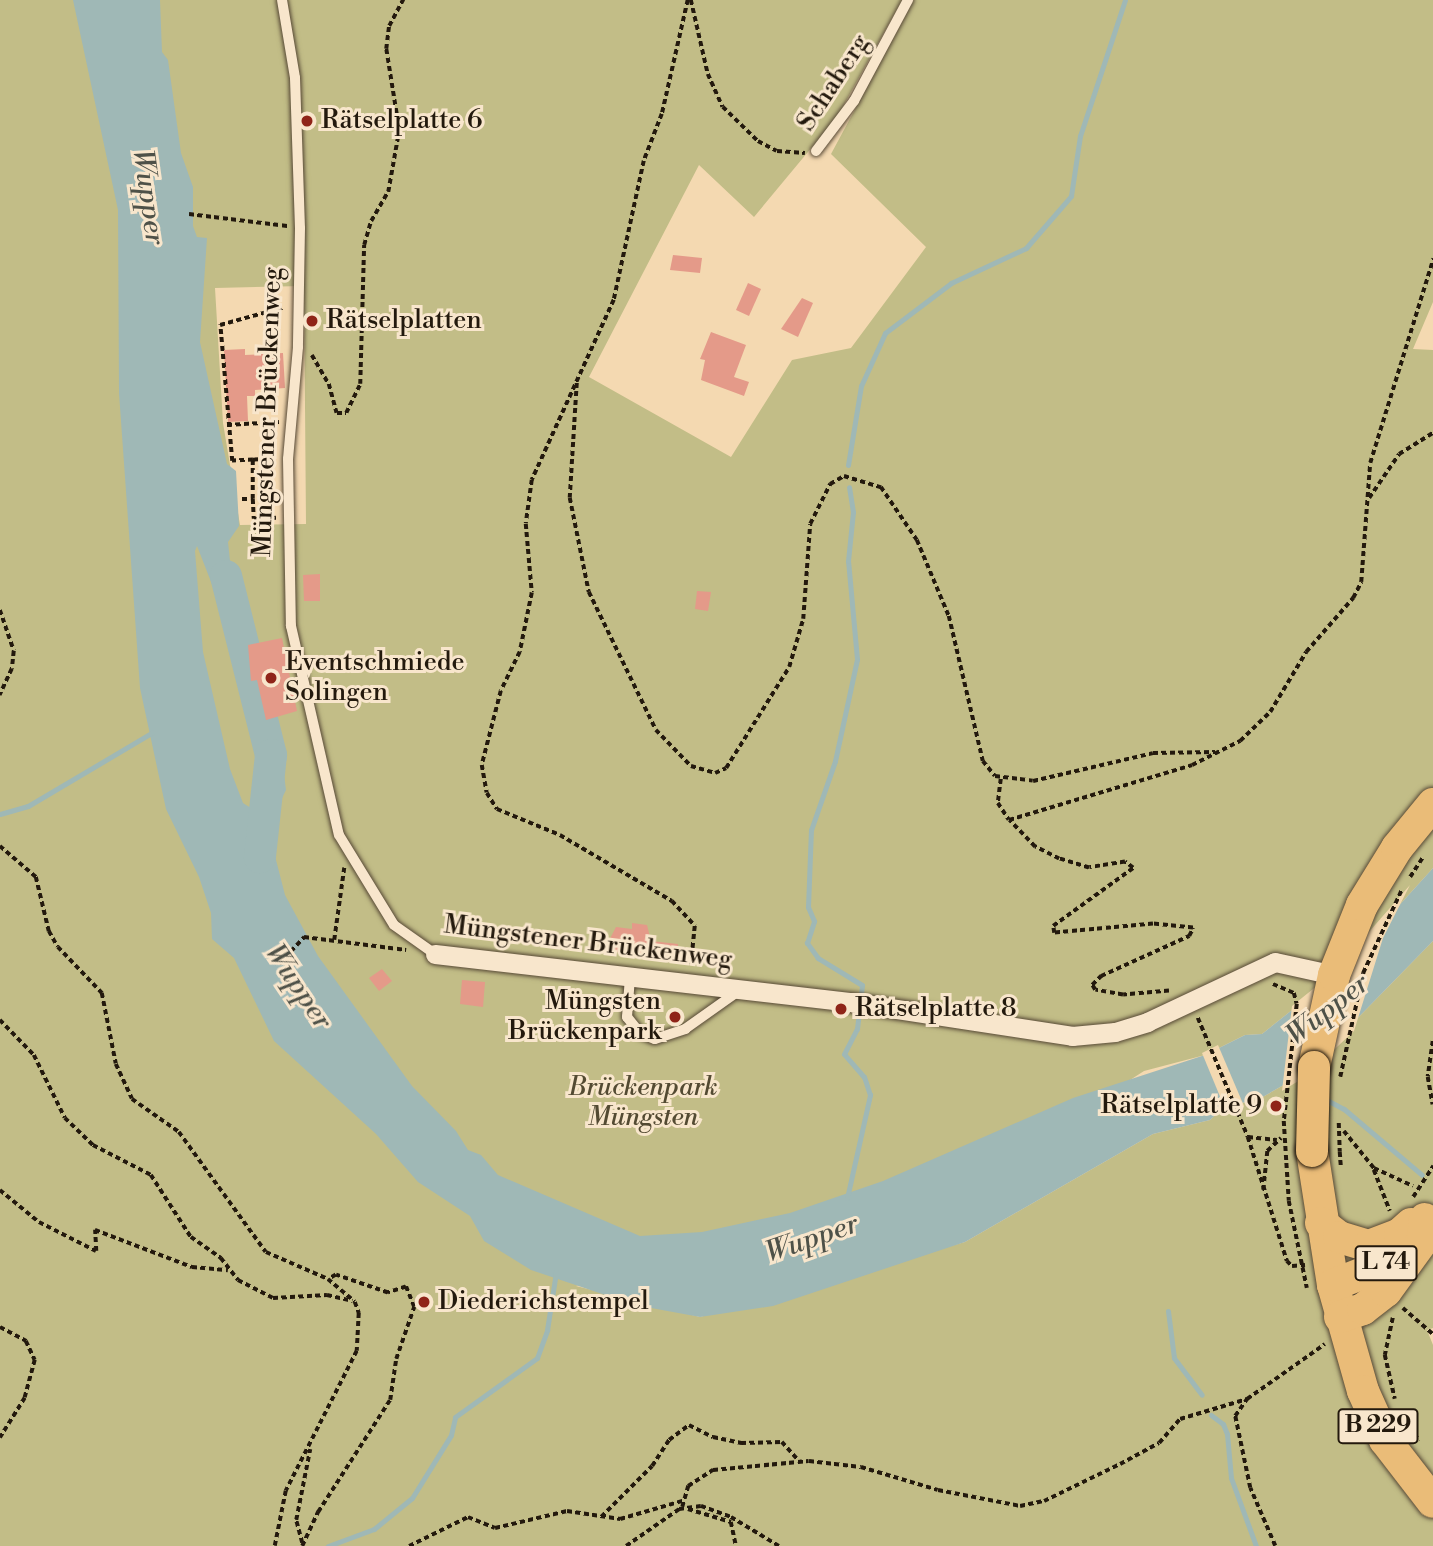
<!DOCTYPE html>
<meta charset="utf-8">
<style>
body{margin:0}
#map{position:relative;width:1433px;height:1546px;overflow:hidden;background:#f4d9b1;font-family:"Libre Bodoni",serif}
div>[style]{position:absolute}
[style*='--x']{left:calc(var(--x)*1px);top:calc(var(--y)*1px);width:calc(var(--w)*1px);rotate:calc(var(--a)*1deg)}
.green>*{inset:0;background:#c2bd87}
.water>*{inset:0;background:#9fb8b6}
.pier>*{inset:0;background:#f4d9b1}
.stream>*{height:5px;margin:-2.5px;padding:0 2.5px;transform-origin:2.5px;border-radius:2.5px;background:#9fb8b6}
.river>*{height:32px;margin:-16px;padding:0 16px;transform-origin:16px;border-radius:16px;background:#9fb8b6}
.building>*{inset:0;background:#e49a89}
.path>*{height:3.5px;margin-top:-1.75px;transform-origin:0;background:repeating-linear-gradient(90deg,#23190d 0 5px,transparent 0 8.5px)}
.roads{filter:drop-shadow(0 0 2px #574936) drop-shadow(0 0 2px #574936)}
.service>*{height:10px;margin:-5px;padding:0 5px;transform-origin:5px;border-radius:5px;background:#f8e6cc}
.minor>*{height:19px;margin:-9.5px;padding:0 9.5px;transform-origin:9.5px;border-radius:9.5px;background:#f8e6cc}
.primary>*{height:32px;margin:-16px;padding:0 16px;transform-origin:16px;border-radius:16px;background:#eabc78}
.path-bridge>*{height:3.5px;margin-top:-1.75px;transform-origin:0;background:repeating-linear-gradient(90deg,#23190d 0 5px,transparent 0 8.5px)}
.bridges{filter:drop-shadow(0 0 2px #23190d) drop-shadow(0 0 2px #23190d)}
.primary-bridge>*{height:32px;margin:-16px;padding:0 16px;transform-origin:16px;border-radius:16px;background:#eabc78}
.dots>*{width:19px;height:19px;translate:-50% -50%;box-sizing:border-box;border:4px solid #f8e6cc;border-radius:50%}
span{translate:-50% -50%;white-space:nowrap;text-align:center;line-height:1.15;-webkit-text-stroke:6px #f8e6cc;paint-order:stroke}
.shield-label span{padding:2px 5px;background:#f8e6cc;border:2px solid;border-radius:5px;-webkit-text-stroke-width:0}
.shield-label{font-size:24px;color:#23190d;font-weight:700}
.street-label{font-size:26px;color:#23190d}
.poi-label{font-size:26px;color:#23190d}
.left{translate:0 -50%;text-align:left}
.right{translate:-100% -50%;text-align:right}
.park-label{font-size:26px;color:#534a32;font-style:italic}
.water-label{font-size:28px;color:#4e5148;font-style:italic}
</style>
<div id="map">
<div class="green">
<i style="clip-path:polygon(evenodd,0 0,902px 0,837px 117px,754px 217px,699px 165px,589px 377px,731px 457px,792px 360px,851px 348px,926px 247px,831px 154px,914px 0,1433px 0,1433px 302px,1413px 349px,1433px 350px,1433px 868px,1337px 974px,1262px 1034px,1245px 1035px,1205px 1055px,1144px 1071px,1049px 1132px,576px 1286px,700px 1317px,965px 1242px,1153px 1134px,1210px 1120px,1223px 1108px,1261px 1098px,1303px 1074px,1433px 941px,1433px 1328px,1427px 1330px,1433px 1345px,1433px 1546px,0 1546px,0 0,304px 286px,306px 524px,240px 525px,223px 423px,215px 288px,304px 286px)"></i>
</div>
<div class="water">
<i style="clip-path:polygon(73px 0,160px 0,162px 52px,168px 60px,181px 153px,193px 187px,193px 226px,197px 237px,207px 238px,200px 342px,227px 464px,236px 471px,239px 526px,228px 542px,236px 617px,226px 620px,197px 546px,195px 551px,203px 652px,230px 769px,243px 803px,265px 817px,285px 895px,318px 956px,412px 1086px,456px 1131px,468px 1150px,481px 1155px,498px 1175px,640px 1236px,702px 1232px,790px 1213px,883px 1181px,1073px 1098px,1205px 1055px,1245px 1035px,1262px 1034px,1337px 974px,1433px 868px,1433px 941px,1303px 1074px,1261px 1098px,1223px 1108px,1210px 1120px,1153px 1134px,965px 1242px,773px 1306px,700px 1317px,635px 1305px,531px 1270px,484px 1241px,470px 1216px,418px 1182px,376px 1134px,274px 1041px,234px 958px,212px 939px,211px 913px,199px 877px,166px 809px,140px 688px,119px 393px,118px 210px)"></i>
<i style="clip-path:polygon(259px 742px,280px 742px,286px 790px,273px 817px,256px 805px)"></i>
</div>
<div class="pier">
<i style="clip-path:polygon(1410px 885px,1383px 938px,1354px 1031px,1305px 1077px,1282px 1091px,1292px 1006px,1334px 972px)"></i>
<i style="clip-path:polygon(1218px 1045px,1244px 1106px,1226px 1111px,1202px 1053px)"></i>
</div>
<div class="stream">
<i style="--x:848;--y:465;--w:80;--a:-80.7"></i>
<i style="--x:861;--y:386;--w:58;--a:-65.6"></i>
<i style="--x:885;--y:333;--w:83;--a:-37.1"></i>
<i style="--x:951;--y:283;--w:83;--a:-25"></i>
<i style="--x:1026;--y:248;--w:69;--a:-49.1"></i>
<i style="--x:1071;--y:196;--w:61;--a:-81.5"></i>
<i style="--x:1080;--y:136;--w:143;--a:-71.7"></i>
<i style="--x:0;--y:814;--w:29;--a:-16"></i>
<i style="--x:28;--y:806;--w:145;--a:-30.6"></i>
<i style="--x:1323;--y:1098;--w:24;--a:28"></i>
<i style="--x:1344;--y:1109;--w:102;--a:40.2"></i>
<i style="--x:847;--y:1198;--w:106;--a:-77.4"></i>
<i style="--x:870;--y:1095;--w:19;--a:-108"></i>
<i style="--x:864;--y:1077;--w:30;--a:-131"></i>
<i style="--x:844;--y:1054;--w:28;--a:-63"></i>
<i style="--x:857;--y:1029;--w:44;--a:-83.5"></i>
<i style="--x:862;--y:985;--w:52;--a:-148.5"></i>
<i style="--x:818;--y:958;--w:19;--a:-126"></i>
<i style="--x:807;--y:943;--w:23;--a:-72"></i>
<i style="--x:814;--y:921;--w:15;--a:-113"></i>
<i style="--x:808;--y:907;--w:77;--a:-87.8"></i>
<i style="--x:811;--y:830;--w:73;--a:-70.8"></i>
<i style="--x:835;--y:761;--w:104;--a:-77.8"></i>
<i style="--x:857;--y:659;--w:98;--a:-95.2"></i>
<i style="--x:848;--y:561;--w:49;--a:-84.2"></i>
<i style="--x:853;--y:512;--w:25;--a:-99"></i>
<i style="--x:1168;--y:1311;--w:47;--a:82.7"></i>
<i style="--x:1174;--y:1358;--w:46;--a:52.9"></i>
<i style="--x:1211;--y:1415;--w:15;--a:37"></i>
<i style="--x:1223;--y:1424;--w:11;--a:68"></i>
<i style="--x:1227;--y:1434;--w:44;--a:84.8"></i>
<i style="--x:1231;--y:1478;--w:72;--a:69.8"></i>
<i style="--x:328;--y:1546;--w:49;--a:-20.3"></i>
<i style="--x:374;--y:1529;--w:49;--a:-39.2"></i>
<i style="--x:412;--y:1498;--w:74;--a:-58.2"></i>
<i style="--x:451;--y:1435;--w:18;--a:-77"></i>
<i style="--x:455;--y:1417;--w:101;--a:-35.7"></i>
<i style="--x:537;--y:1358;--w:30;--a:-70"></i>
<i style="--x:547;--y:1330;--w:59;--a:-81.2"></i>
</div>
<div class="river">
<i style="--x:226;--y:576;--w:185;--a:75.9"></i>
<i style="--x:271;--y:755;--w:103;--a:96.2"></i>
</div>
<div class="building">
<i style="clip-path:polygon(673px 255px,702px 258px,700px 273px,670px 270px)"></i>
<i style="clip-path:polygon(748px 283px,761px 289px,749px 316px,736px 310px)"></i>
<i style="clip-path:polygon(802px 298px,813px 303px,798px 337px,781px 329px)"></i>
<i style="clip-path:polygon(711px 332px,746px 345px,734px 377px,749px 382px,744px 396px,701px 380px,705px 360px,700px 359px)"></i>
<i style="clip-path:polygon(245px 349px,245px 355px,283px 353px,285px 388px,255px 390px,255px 396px,247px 396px,248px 421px,228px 422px,224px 350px)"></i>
<i style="clip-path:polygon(320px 574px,320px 601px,304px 601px,303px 575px)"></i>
<i style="clip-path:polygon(697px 591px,711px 592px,708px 611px,695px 609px)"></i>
<i style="clip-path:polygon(282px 638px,297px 711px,266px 720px,257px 680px,251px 681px,248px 645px)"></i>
<i style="clip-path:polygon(632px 923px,647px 925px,651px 941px,678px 944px,676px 961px,604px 950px,616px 927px,632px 929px)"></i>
<i style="clip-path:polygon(382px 969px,392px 981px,379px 991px,369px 978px)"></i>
<i style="clip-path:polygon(462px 980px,485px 982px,483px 1007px,460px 1004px)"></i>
</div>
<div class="path">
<i style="--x:688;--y:0;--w:117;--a:102.8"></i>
<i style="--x:662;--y:114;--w:50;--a:111"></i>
<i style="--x:644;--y:161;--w:142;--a:102.2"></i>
<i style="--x:614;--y:300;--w:198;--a:114.5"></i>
<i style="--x:532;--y:480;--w:44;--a:97.8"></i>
<i style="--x:526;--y:524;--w:69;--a:85"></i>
<i style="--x:532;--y:593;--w:60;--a:101.5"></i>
<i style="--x:520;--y:652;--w:43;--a:116"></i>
<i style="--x:501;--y:691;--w:76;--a:104.4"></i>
<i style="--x:482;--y:765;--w:28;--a:80"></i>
<i style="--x:487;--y:793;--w:19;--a:58"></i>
<i style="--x:497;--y:809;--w:68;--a:22.4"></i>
<i style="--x:560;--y:835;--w:130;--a:30.5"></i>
<i style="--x:672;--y:901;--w:34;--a:47"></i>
<i style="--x:695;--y:926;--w:40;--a:95.7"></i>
<i style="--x:691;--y:0;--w:76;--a:77.1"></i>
<i style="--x:708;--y:74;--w:36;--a:66"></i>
<i style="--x:723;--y:107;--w:49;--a:44.2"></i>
<i style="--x:758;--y:141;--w:21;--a:28"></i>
<i style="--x:777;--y:151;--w:28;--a:4"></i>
<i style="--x:189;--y:214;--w:99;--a:7"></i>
<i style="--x:312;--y:355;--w:34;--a:60"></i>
<i style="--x:329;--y:384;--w:30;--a:75"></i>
<i style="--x:337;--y:413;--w:9;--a:0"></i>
<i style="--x:346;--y:413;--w:32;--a:-64"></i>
<i style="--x:360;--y:384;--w:139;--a:-88.4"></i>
<i style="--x:364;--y:245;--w:25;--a:-74"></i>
<i style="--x:371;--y:221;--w:34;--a:-60"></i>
<i style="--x:388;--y:192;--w:63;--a:-79.9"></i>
<i style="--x:399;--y:130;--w:82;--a:-99.1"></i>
<i style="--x:386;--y:49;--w:23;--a:-83"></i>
<i style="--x:389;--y:26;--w:30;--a:-62"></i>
<i style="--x:577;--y:383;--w:115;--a:93.5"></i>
<i style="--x:570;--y:498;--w:96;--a:78.6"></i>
<i style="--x:589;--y:592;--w:153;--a:64.1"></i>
<i style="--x:656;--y:730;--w:50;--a:45.8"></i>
<i style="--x:691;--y:766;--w:25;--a:16"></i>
<i style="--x:715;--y:773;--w:12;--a:-24"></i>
<i style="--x:726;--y:768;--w:119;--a:-58"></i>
<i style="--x:789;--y:667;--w:50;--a:-73.7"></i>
<i style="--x:803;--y:619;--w:95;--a:-85.8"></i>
<i style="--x:810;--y:524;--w:45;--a:-63.4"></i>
<i style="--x:830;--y:484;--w:16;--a:-30"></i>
<i style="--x:844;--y:476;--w:39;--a:17"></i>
<i style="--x:881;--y:487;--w:64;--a:55.8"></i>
<i style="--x:917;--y:540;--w:82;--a:67.2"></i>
<i style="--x:949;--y:616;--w:149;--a:76.8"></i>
<i style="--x:983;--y:761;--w:19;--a:51"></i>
<i style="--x:995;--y:776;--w:38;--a:7"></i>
<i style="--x:1033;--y:781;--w:123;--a:-13.1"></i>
<i style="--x:1153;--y:753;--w:62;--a:-0.9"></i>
<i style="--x:227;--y:425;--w:52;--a:-3.3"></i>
<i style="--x:275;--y:459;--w:22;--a:177"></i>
<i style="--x:253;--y:460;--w:39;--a:90"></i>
<i style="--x:253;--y:499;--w:20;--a:87"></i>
<i style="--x:254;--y:519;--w:22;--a:-3"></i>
<i style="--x:253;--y:460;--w:21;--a:177"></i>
<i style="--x:232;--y:461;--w:137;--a:-95"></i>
<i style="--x:220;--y:325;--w:67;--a:-15.5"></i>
<i style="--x:1369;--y:498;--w:53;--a:-55.7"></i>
<i style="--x:1399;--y:454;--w:40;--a:-32"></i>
<i style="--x:242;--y:499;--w:11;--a:0"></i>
<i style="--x:0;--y:610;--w:43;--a:71.1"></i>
<i style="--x:14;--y:651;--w:18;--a:96"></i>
<i style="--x:12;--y:669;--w:29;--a:115"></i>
<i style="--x:1001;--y:779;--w:24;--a:97"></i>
<i style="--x:998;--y:803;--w:20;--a:57"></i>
<i style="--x:0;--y:846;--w:48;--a:40.7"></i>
<i style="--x:36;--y:877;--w:56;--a:76.5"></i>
<i style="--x:49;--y:931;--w:18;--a:61"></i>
<i style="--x:58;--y:947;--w:64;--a:46.3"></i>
<i style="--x:102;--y:993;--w:72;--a:78.8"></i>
<i style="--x:116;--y:1064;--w:38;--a:65"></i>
<i style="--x:132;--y:1099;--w:57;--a:35.1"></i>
<i style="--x:179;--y:1132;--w:148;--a:54.1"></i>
<i style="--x:266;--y:1252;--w:68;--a:23.5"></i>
<i style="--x:328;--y:1279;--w:35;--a:40"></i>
<i style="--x:355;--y:1302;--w:12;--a:70"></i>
<i style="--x:359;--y:1313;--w:38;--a:93"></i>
<i style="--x:357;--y:1351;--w:157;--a:116.9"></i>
<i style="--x:286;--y:1491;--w:56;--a:101.3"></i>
<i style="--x:1410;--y:877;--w:24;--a:-57"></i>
<i style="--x:334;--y:940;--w:73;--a:-82.1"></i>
<i style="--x:279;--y:964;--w:37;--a:-47"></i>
<i style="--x:304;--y:937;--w:103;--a:7.3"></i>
<i style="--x:1363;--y:973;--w:93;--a:-65.1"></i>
<i style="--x:1273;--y:984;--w:23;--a:23"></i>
<i style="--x:1294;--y:993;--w:11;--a:75"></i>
<i style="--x:1297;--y:1004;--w:118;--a:96.3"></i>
<i style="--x:1284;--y:1121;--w:80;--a:86.4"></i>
<i style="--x:1289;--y:1201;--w:89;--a:78.3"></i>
<i style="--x:1169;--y:991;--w:46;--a:175"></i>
<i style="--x:1123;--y:995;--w:28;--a:-170"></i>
<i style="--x:1095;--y:990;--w:6;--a:-121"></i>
<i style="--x:1092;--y:985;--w:13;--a:-45"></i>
<i style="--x:1101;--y:976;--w:97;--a:-24.4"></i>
<i style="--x:1189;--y:936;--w:9;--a:-63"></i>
<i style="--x:1193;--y:928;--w:40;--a:-174.3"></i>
<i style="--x:1153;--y:924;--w:99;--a:174.8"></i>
<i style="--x:1054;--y:933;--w:7;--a:-98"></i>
<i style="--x:1053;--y:926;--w:99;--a:-35.9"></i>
<i style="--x:1133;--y:868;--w:10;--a:-143"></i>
<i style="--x:1125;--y:862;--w:36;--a:171"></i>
<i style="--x:1089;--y:868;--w:31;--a:-163"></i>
<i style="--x:1059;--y:859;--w:27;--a:-153"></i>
<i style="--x:1035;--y:847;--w:37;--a:-134"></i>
<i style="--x:1009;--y:820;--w:191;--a:-16.7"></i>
<i style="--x:1192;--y:765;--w:54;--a:-26.6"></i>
<i style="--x:1240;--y:741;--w:42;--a:-44"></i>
<i style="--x:1270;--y:712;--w:70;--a:-59"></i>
<i style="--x:1306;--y:652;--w:72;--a:-49"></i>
<i style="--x:1353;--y:598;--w:18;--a:-63"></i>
<i style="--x:1361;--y:582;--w:119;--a:-85.7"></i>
<i style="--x:1370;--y:463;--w:214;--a:-72.8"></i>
<i style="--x:1198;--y:1018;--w:129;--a:67.2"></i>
<i style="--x:1248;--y:1137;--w:130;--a:72.5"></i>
<i style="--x:1287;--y:1261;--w:7;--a:45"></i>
<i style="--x:1292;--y:1266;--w:13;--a:-4"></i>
<i style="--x:0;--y:1020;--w:49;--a:45.8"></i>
<i style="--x:34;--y:1055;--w:70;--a:63.8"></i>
<i style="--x:65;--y:1118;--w:39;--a:44"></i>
<i style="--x:93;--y:1145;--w:65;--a:27.3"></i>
<i style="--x:151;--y:1175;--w:74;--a:57.2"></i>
<i style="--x:191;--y:1237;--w:37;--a:35"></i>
<i style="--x:221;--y:1258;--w:28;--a:52"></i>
<i style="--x:238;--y:1280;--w:39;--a:27"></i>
<i style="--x:273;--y:1298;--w:54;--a:-3.2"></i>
<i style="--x:327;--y:1295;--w:26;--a:13"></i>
<i style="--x:1433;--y:1041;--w:36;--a:98"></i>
<i style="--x:1428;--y:1077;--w:28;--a:80"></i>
<i style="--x:1344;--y:1131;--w:48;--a:51"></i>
<i style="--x:1374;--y:1168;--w:43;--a:24.8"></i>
<i style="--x:1248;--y:1137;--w:29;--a:6"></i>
<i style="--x:1340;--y:1152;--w:15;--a:86"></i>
<i style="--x:1374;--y:1170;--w:44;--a:68.7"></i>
<i style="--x:0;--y:1190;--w:50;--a:39.4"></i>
<i style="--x:39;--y:1222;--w:64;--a:27"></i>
<i style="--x:96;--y:1251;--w:21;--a:-93"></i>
<i style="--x:95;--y:1230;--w:104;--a:20.9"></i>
<i style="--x:192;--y:1267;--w:36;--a:5"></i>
<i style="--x:1263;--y:1190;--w:39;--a:-84"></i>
<i style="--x:1267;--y:1151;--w:19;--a:-43"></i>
<i style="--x:1413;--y:1197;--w:37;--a:-57"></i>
<i style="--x:1403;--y:1308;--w:40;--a:41"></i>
<i style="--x:1393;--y:1318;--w:38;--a:102"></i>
<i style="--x:1385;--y:1355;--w:45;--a:77.2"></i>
<i style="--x:0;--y:1327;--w:30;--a:28"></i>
<i style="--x:26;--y:1341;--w:21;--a:65"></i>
<i style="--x:35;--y:1360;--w:39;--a:105"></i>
<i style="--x:25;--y:1398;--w:47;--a:122"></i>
<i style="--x:1401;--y:1412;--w:34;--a:58"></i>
<i style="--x:682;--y:1507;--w:22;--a:-74"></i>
<i style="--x:688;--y:1486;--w:30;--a:-33"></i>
<i style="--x:713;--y:1470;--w:96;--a:-5.4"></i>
<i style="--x:809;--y:1461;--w:52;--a:6.6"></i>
<i style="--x:861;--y:1467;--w:80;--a:16.6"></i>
<i style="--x:938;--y:1490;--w:84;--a:11"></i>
<i style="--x:1020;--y:1506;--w:25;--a:-12"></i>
<i style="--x:1044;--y:1501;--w:85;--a:-26"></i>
<i style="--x:1120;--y:1464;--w:44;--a:-28.3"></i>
<i style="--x:1159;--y:1443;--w:32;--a:-49"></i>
<i style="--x:1180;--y:1419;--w:70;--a:-16.6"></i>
<i style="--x:688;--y:1509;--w:45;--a:16.8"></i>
<i style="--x:731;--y:1522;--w:25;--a:78"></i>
<i style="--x:601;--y:1517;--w:72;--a:-45"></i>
<i style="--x:652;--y:1466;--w:31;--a:-57"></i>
<i style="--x:669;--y:1440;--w:25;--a:-37"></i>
<i style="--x:689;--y:1425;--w:27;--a:27"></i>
<i style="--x:713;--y:1437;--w:29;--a:12"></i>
<i style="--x:741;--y:1443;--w:41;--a:-1.4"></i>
<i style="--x:782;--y:1442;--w:27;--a:48"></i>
<i style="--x:302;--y:1543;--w:24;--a:-105"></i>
<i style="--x:296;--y:1520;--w:72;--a:-78.8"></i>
<i style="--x:302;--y:1546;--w:38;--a:-65"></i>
<i style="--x:318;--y:1512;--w:133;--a:-57.3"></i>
<i style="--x:390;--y:1400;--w:41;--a:-81.7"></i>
<i style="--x:396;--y:1359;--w:55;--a:-70.9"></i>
<i style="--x:414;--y:1307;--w:22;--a:-112"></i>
<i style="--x:406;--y:1287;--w:19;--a:162"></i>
<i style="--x:388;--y:1293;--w:55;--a:-160.9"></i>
<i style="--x:336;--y:1275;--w:8;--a:150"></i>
<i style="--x:409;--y:1546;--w:66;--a:-26.2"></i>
<i style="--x:468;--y:1517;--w:29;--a:22"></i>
<i style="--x:495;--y:1528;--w:74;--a:-13.3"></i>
<i style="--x:567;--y:1511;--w:54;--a:8.6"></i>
<i style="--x:620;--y:1519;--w:65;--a:-16.2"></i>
<i style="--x:626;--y:1546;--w:65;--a:-34.9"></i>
<i style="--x:679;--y:1509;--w:22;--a:-8"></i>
<i style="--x:701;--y:1506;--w:32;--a:20"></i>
<i style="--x:731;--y:1517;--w:56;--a:31.1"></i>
<i style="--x:1275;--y:1546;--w:63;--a:-113.3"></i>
<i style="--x:1250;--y:1488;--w:74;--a:-101.8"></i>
<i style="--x:1235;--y:1416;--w:21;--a:-55"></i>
<i style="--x:1247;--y:1399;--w:95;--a:-35.2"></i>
</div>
<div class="roads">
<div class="service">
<i style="--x:282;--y:0;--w:79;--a:80.5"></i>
<i style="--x:295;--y:78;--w:150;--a:88.1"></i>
<i style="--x:300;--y:228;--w:119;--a:91"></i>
<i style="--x:298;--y:347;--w:112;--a:95.1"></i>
<i style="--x:288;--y:459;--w:167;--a:89"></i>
<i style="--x:291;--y:626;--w:214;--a:77.1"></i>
<i style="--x:339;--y:835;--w:105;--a:58.6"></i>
<i style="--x:394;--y:925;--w:50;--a:35.3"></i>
<i style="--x:816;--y:151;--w:63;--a:-52.8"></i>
<i style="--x:854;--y:101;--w:115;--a:-61.9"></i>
<i style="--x:630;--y:977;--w:40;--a:94.3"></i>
<i style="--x:627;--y:1017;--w:21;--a:51"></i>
<i style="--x:640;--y:1033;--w:16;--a:22"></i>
<i style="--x:655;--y:1039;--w:32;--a:-18"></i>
<i style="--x:685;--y:1029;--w:67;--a:-35.3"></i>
</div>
<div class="minor">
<i style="--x:435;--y:954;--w:419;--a:6.6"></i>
<i style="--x:851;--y:1002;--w:224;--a:8.7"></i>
<i style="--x:1072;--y:1036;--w:43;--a:-5.3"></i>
<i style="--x:1115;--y:1032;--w:34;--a:-17"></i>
<i style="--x:1147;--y:1022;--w:141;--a:-25.1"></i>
<i style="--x:1275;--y:962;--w:60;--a:12.4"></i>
</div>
<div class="primary">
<i style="--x:1314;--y:1067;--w:94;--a:-77.7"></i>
<i style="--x:1334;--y:975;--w:75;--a:-68.2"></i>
<i style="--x:1362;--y:905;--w:67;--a:-58.4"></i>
<i style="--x:1397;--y:848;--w:57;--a:-50.7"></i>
<i style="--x:1312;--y:1151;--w:136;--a:81.1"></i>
<i style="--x:1333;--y:1285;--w:110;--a:74.2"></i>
<i style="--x:1363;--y:1391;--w:54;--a:65.8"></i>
<i style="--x:1385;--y:1440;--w:78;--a:52.3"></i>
<i style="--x:1321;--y:1223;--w:23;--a:38"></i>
<i style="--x:1339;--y:1237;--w:31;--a:17"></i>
<i style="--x:1369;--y:1246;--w:33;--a:-21"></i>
<i style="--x:1400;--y:1234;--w:15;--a:-42"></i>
<i style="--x:1333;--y:1285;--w:52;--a:-21.6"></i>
<i style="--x:1381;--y:1266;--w:37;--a:-41"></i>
<i style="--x:1340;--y:1317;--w:24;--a:-19"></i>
<i style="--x:1363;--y:1309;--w:29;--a:-38"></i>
<i style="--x:1386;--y:1291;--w:63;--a:-54"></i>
<i style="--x:1423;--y:1240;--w:21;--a:-85"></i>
</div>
</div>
<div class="path-bridge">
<i style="--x:1340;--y:1077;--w:107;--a:-77.5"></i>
<i style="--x:1339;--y:1123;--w:29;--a:88"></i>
</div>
<div class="bridges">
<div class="primary-bridge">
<i style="--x:1312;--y:1151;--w:84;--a:-88.6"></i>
</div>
</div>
<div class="dots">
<i style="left:307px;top:121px;background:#8f2418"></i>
<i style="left:312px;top:321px;background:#8f2418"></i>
<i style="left:271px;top:678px;background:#8f2418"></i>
<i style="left:841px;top:1009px;background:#8f2418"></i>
<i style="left:675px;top:1017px;background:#8f2418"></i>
<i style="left:1276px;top:1106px;background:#8f2418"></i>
<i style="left:424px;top:1302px;background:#8f2418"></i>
</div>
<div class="shield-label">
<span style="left:1386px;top:1263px">L 74</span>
<span style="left:1378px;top:1426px">B 229</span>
</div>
<div class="street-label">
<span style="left:834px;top:83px;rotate:-57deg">Schaberg</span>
<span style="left:268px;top:412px;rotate:-88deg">Müngstener Brückenweg</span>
<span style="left:588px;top:943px;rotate:7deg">Müngstener Brückenweg</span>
</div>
<div class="poi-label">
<span class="left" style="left:321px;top:121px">Rätselplatte 6</span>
<span class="left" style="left:326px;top:321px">Rätselplatten</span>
<span class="left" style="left:285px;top:678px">Eventschmiede<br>Solingen</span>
<span class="right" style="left:661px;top:1017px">Müngsten<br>Brückenpark</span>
<span class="left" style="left:855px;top:1009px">Rätselplatte 8</span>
<span class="right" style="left:1262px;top:1106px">Rätselplatte 9</span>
<span class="left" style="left:438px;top:1302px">Diederichstempel</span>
</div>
<div class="park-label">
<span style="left:643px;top:1103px">Brückenpark<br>Müngsten</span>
</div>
<div class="water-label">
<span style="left:148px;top:197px;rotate:82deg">Wupper</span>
<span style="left:298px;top:987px;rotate:56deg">Wupper</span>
<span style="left:1328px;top:1010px;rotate:-38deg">Wupper</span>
<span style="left:812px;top:1239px;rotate:-19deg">Wupper</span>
</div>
</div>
